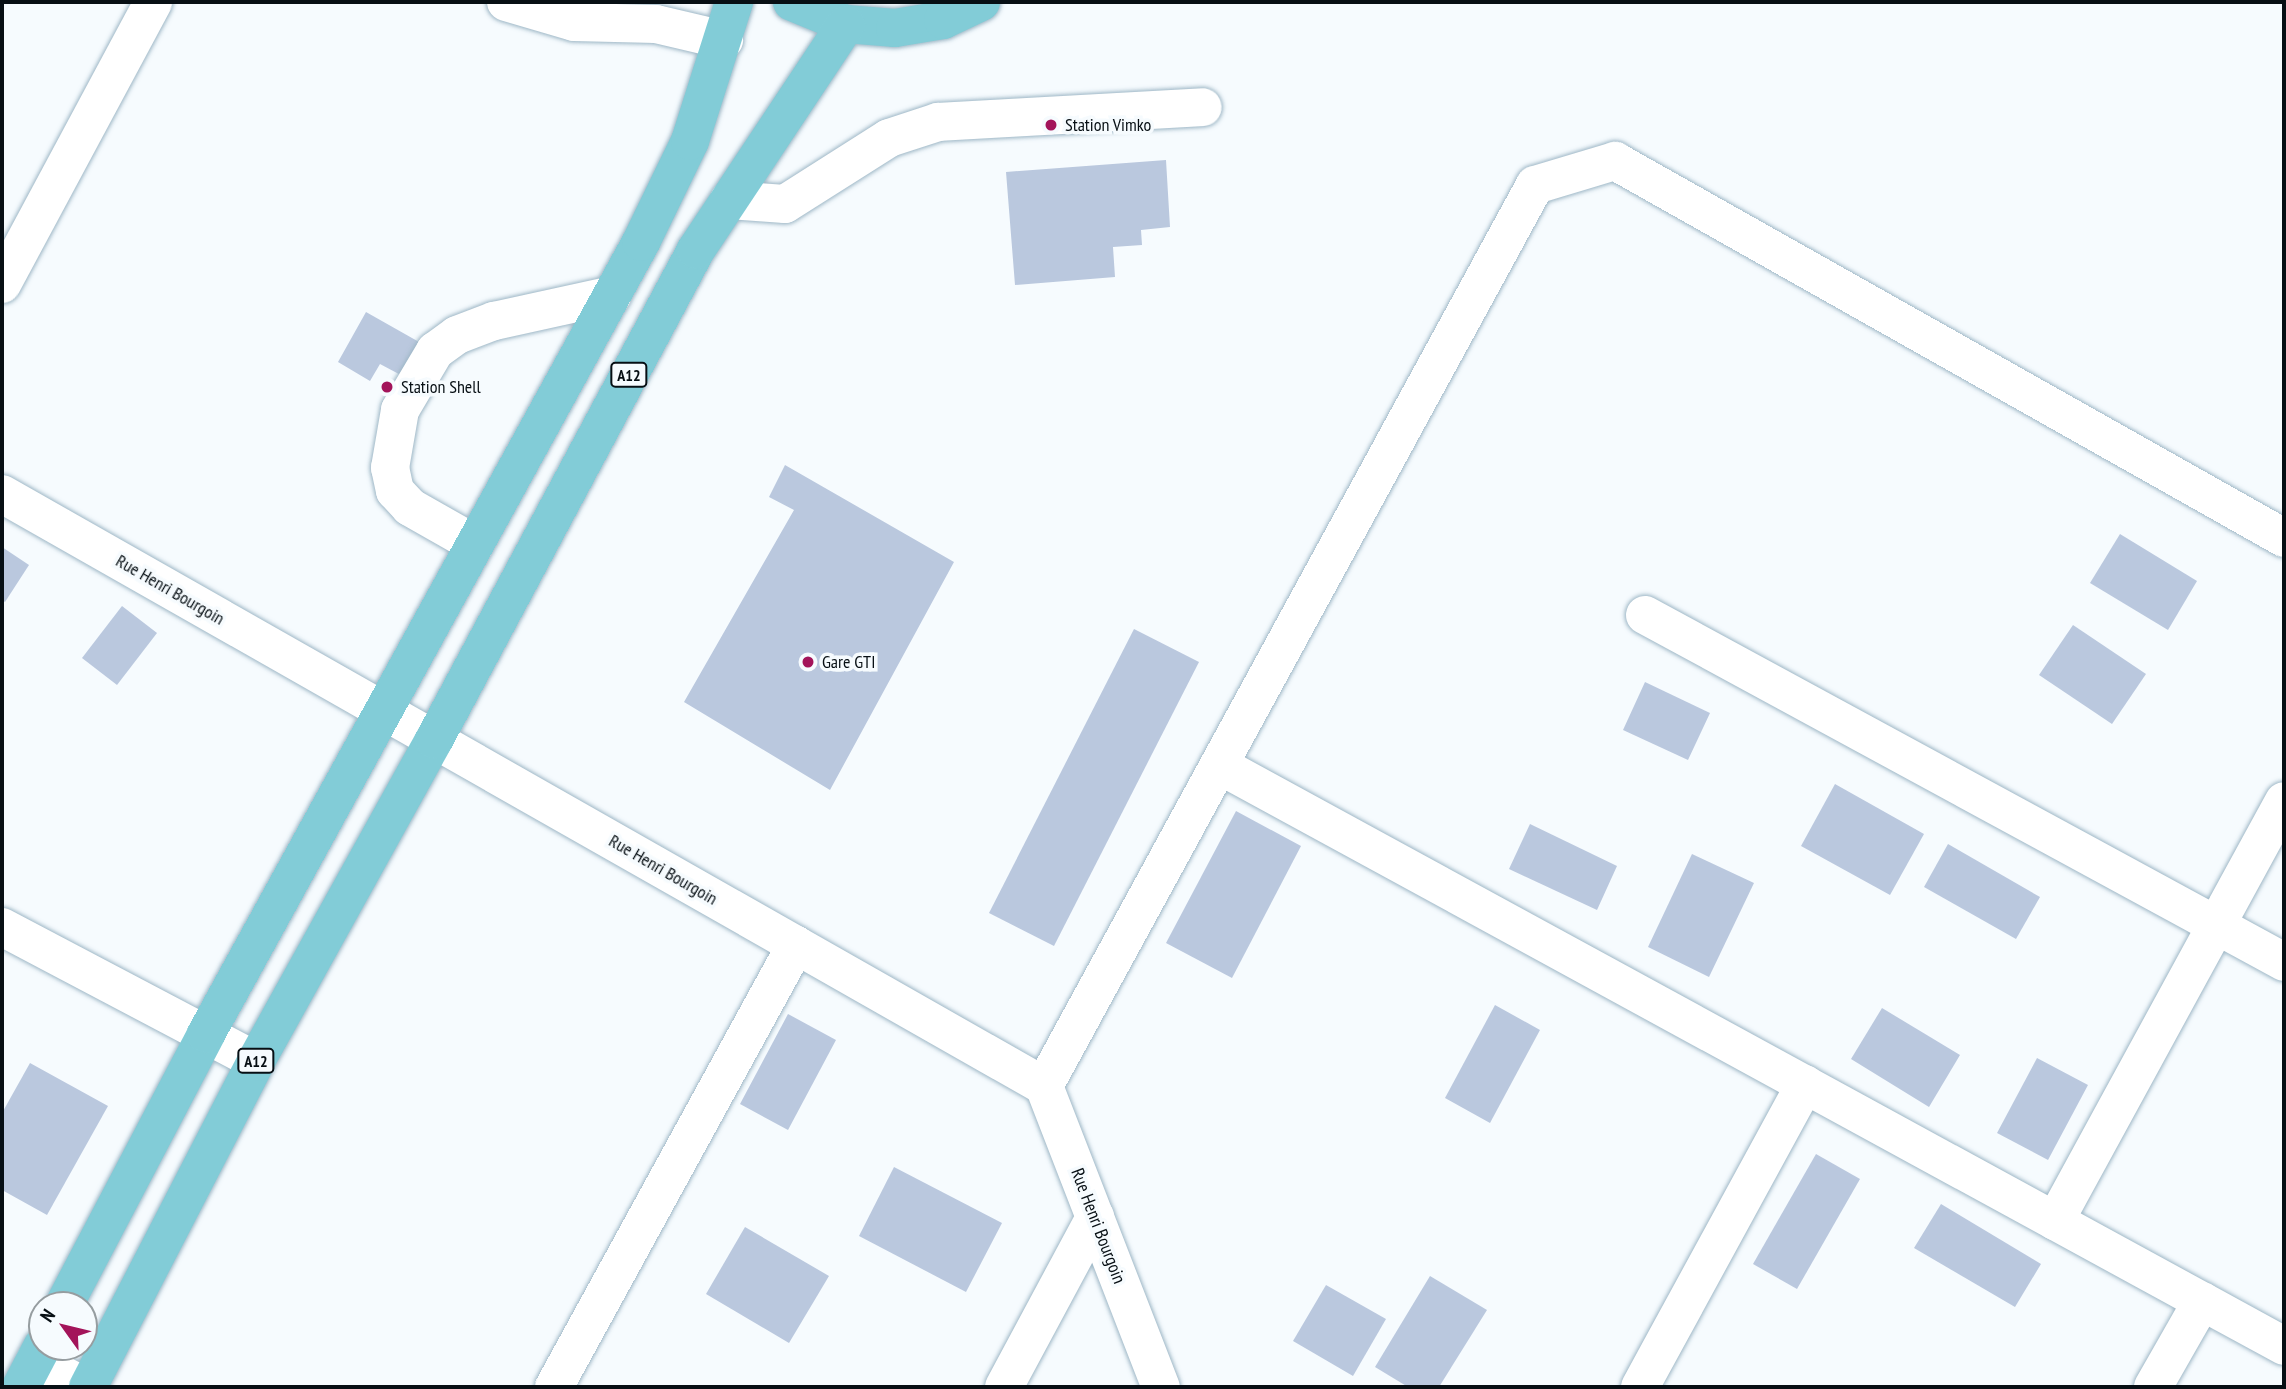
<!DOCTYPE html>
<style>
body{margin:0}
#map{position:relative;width:2286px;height:1389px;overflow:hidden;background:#f6fbfe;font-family:"PT Sans Narrow",sans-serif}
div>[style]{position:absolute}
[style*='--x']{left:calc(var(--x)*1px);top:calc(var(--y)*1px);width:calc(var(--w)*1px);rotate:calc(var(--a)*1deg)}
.building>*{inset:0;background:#bac8de}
.roads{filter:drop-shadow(0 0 2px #9eb7c6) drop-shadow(0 0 2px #9eb7c6)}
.minor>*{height:38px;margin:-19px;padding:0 19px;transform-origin:19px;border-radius:19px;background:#fff}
.major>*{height:38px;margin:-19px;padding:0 19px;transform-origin:19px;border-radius:19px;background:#82ccd7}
.dots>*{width:19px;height:19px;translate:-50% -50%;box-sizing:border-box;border:4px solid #f6fbfe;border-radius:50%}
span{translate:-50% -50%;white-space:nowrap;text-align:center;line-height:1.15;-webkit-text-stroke:7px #f6fbfe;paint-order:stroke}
.shield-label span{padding:2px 5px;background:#f6fbfe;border:2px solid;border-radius:5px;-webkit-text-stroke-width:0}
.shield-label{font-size:16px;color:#070f14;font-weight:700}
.poi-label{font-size:18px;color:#070f14}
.left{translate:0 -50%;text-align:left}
.street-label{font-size:18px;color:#070f14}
.frame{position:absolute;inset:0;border:4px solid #070f14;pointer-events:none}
.north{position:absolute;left:28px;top:1291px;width:70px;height:70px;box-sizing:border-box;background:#f6fbfe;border:2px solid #969da0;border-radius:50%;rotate:304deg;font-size:19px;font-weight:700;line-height:28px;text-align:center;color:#070f14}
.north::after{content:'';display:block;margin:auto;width:24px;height:32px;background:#a3145a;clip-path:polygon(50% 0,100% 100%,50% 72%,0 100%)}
</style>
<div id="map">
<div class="building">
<i style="clip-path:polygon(1166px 160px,1170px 227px,1141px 230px,1142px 245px,1113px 247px,1115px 277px,1015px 285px,1006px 172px)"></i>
<i style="clip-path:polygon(366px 312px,435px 351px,427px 389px,380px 364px,370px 381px,338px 362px)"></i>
<i style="clip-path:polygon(785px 465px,954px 562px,830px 790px,684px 702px,794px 510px,769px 497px)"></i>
<i style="clip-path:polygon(2120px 534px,2197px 581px,2168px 630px,2090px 583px)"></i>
<i style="clip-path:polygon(2px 547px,29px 565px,5px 602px,2px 600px)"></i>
<i style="clip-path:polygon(122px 606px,157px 633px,117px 685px,82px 658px)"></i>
<i style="clip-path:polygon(2073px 625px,2146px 674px,2112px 724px,2039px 675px)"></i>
<i style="clip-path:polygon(1134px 629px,1199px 662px,1054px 946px,989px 913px)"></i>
<i style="clip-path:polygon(1645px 682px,1710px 713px,1688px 760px,1623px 730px)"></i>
<i style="clip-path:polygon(1835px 784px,1924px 834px,1890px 895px,1801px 846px)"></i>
<i style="clip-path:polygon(1236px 811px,1301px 846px,1232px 978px,1166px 943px)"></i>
<i style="clip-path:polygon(1530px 824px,1617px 866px,1597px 910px,1509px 869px)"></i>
<i style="clip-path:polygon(1948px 844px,2040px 897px,2016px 939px,1924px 887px)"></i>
<i style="clip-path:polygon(1692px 854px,1754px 883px,1709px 977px,1648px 947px)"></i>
<i style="clip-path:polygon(1495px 1005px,1540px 1030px,1490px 1123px,1445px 1098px)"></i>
<i style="clip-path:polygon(1882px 1008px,1960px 1055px,1929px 1107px,1851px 1059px)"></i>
<i style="clip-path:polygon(788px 1014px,836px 1040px,788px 1130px,740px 1104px)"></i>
<i style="clip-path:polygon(2037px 1058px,2088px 1085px,2048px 1160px,1997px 1133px)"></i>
<i style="clip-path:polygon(30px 1063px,108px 1106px,47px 1215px,2px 1190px,2px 1113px)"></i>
<i style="clip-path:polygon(1816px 1154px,1860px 1179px,1797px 1289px,1753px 1264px)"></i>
<i style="clip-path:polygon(894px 1167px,1002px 1223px,966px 1292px,859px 1236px)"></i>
<i style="clip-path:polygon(1941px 1204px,2041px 1264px,2015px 1307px,1914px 1248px)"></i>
<i style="clip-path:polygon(745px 1227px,829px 1276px,789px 1343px,706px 1294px)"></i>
<i style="clip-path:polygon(1430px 1276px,1487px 1310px,1439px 1387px,1408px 1387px,1375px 1367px)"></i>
<i style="clip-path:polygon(1326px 1285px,1386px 1319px,1353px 1376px,1293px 1341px)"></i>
</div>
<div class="roads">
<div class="minor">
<i style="--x:506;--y:2;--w:71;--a:16.4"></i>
<i style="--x:574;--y:22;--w:82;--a:1.4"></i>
<i style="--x:656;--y:24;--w:70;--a:13.2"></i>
<i style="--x:729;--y:200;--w:56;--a:4.1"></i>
<i style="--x:785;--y:204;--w:123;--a:-32.4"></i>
<i style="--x:889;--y:138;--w:52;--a:-18.1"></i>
<i style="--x:938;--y:122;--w:265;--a:-3.2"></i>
<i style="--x:2;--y:284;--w:320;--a:-61.8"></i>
<i style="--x:2;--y:494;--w:1198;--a:29.6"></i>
<i style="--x:1044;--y:1086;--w:323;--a:68.8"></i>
<i style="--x:475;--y:544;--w:75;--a:-150.4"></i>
<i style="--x:410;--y:507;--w:22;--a:-133"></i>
<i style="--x:395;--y:491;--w:24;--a:-102"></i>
<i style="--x:390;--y:468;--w:59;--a:-80.2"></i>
<i style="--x:400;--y:410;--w:69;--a:-59.3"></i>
<i style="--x:435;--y:351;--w:27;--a:-36"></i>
<i style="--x:457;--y:335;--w:40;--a:-21"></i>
<i style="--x:494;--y:321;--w:121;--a:-12.4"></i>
<i style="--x:1645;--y:615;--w:727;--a:28.5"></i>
<i style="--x:1219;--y:765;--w:1213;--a:28.61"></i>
<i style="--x:2;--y:927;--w:287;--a:27.8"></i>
<i style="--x:1044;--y:1086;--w:1026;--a:-61.41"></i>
<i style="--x:1535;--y:185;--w:84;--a:-16.7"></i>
<i style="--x:1615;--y:161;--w:768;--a:29.4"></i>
<i style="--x:2055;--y:1221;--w:478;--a:-61.4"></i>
<i style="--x:35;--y:1361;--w:57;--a:27"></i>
<i style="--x:554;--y:1387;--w:504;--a:-61.3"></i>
<i style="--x:1004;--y:1387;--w:193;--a:-61.8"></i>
<i style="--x:1640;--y:1387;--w:345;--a:-61.4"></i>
<i style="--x:2153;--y:1387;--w:99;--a:-60.3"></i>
</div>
<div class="major">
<i style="--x:792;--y:2;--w:58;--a:22.2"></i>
<i style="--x:846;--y:24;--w:49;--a:4.7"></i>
<i style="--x:895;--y:28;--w:49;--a:-9.5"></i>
<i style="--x:943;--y:20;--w:42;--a:-25.3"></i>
<i style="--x:64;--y:1305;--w:306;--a:-62.3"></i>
<i style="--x:206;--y:1034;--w:904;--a:-61.22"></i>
<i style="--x:641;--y:242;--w:112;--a:-64.1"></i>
<i style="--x:690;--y:141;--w:146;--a:-72.4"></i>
<i style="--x:21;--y:1387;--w:45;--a:-62.3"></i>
<i style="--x:88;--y:1387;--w:367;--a:-62.7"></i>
<i style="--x:256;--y:1061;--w:367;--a:-61"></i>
<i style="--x:434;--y:740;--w:556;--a:-61.87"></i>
<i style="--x:696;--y:250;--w:271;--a:-56.4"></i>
</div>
</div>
<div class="dots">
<i style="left:1051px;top:125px;background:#a3145a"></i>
<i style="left:387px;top:387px;background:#a3145a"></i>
<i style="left:808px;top:662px;background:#a3145a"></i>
</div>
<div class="shield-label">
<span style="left:629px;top:375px">A12</span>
<span style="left:256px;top:1061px">A12</span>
</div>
<div class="poi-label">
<span class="left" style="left:1065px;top:125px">Station Vimko</span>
<span class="left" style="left:401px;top:387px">Station Shell</span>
<span class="left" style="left:822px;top:662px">Gare GTI</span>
</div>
<div class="street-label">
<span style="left:170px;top:590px;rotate:30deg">Rue Henri Bourgoin</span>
<span style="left:663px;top:870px;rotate:30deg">Rue Henri Bourgoin</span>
<span style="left:1098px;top:1226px;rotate:69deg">Rue Henri Bourgoin</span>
</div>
<div class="frame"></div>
<div class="north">N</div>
</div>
